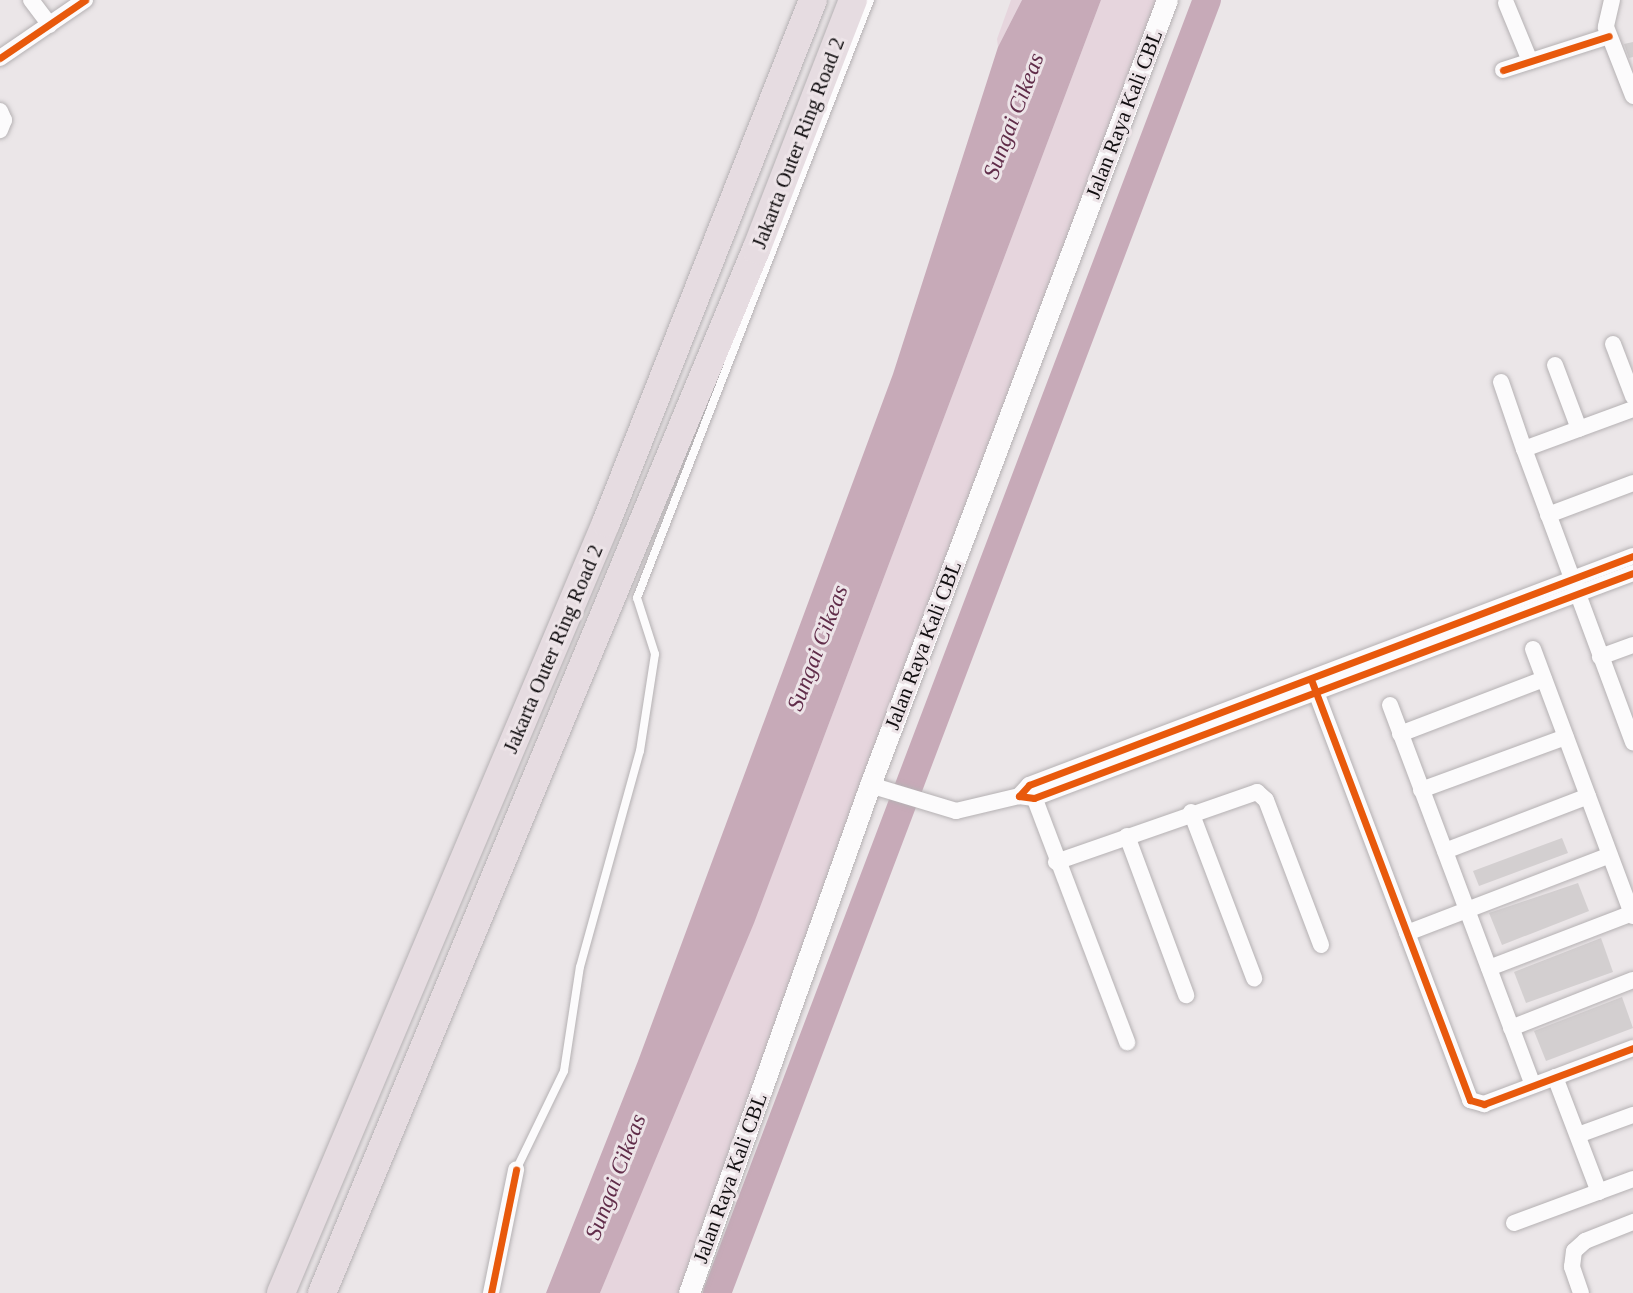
<!DOCTYPE html>
<style>
body{margin:0}
#map{position:relative;width:1633px;height:1293px;overflow:hidden;background:#ebe6e8;font-family:Georgia,serif}
div>[style]{position:absolute}
[style*='--x']{left:calc(var(--x)*1px);top:calc(var(--y)*1px);width:calc(var(--w)*1px);rotate:calc(var(--a)*1deg)}
.green>*{inset:0;background:#e6d5dd}
.water>*{inset:0;background:#c7aab8}
.river>*{height:28px;margin:-14px;padding:0 14px;transform-origin:14px;border-radius:14px;background:#c7aab8}
.building>*{inset:0;background:#d3cfd0}
.roads{filter:drop-shadow(0 0 2px #b5b1b3) drop-shadow(0 0 2px #b5b1b3)}
.service>*{height:8px;margin:-4px;padding:0 4px;transform-origin:4px;border-radius:4px;background:#fcfbfc}
.minor>*{height:16px;margin:-8px;padding:0 8px;transform-origin:8px;border-radius:8px;background:#fcfbfc}
.secondary>*{height:21px;margin:-10.5px;padding:0 10.5px;transform-origin:10.5px;border-radius:10.5px;background:#fcfbfc}
.motorway>*{height:28px;margin:-14px;padding:0 14px;transform-origin:14px;border-radius:14px;background:#e6dce1}
.cycleway>*{height:7px;margin:-3.5px;padding:0 3.5px;transform-origin:3.5px;border-radius:3.5px;background:#e8590c}
span{translate:-50% -50%;white-space:nowrap;text-align:center;line-height:1.15;-webkit-text-stroke:6px #ede4e8;paint-order:stroke}
.street-label{font-size:21px;color:#110e10}
.water-label{font-size:23px;color:#602c49;font-style:italic}
</style>
<div id="map">
<div class="green">
<i style="clip-path:polygon(1011px 0,1022px 0,998px 47px,997px 39px)"></i>
<i style="clip-path:polygon(1101px 0,1166px 0,687px 1293px,600px 1293px,804px 790px)"></i>
</div>
<div class="water">
<i style="clip-path:polygon(1022px 0,1101px 0,754px 923px,600px 1293px,546px 1293px,638px 1061px,893px 374px,998px 47px)"></i>
</div>
<div class="river">
<i style="--x:717;--y:1293;--w:1383;--a:-69.25"></i>
</div>
<div class="building">
<i style="clip-path:polygon(1633px 42px,1633px 57px,1629px 58px,1624px 44px)"></i>
<i style="clip-path:polygon(1562px 838px,1568px 853px,1479px 886px,1473px 871px)"></i>
<i style="clip-path:polygon(1578px 883px,1589px 911px,1502px 945px,1489px 913px)"></i>
<i style="clip-path:polygon(1601px 938px,1613px 972px,1526px 1003px,1514px 972px)"></i>
<i style="clip-path:polygon(1622px 997px,1633px 1028px,1546px 1061px,1534px 1031px)"></i>
</div>
<div class="roads">
<div class="service">
<i style="--x:516;--y:1170;--w:110;--a:-64.1"></i>
<i style="--x:564;--y:1071;--w:105;--a:-81.3"></i>
<i style="--x:580;--y:967;--w:224;--a:-74.5"></i>
<i style="--x:640;--y:751;--w:98;--a:-81.2"></i>
<i style="--x:655;--y:654;--w:59;--a:-107.8"></i>
<i style="--x:637;--y:598;--w:642;--a:-68.71"></i>
</div>
<div class="minor">
<i style="--x:31;--y:0;--w:31;--a:53"></i>
<i style="--x:1612;--y:0;--w:28;--a:103"></i>
<i style="--x:1606;--y:27;--w:74;--a:68.6"></i>
<i style="--x:1506;--y:3;--w:63;--a:67.5"></i>
<i style="--x:0;--y:58;--w:103;--a:-34.3"></i>
<i style="--x:1503;--y:70;--w:111;--a:-17.8"></i>
<i style="--x:0;--y:111;--w:10;--a:66"></i>
<i style="--x:4;--y:120;--w:11;--a:112"></i>
<i style="--x:1613;--y:344;--w:56;--a:69"></i>
<i style="--x:1555;--y:365;--w:68;--a:69.4"></i>
<i style="--x:1501;--y:382;--w:71;--a:71.1"></i>
<i style="--x:1633;--y:409;--w:116;--a:159.8"></i>
<i style="--x:1524;--y:449;--w:313;--a:69.6"></i>
<i style="--x:1548;--y:515;--w:91;--a:-20.6"></i>
<i style="--x:1633;--y:556;--w:646;--a:159.24"></i>
<i style="--x:1029;--y:785;--w:15;--a:132"></i>
<i style="--x:1019;--y:796;--w:15;--a:8"></i>
<i style="--x:1034;--y:798;--w:640;--a:-20.59"></i>
<i style="--x:1533;--y:649;--w:285;--a:69.5"></i>
<i style="--x:1600;--y:657;--w:35;--a:-20"></i>
<i style="--x:1313;--y:684;--w:445;--a:69.3"></i>
<i style="--x:1470;--y:1100;--w:15;--a:16"></i>
<i style="--x:1484;--y:1104;--w:159;--a:-20.6"></i>
<i style="--x:1390;--y:705;--w:406;--a:69.4"></i>
<i style="--x:1400;--y:734;--w:154;--a:-20.9"></i>
<i style="--x:870;--y:785;--w:90;--a:16.8"></i>
<i style="--x:956;--y:811;--w:65;--a:-13.4"></i>
<i style="--x:1031;--y:789;--w:271;--a:69.2"></i>
<i style="--x:1421;--y:790;--w:154;--a:-20.1"></i>
<i style="--x:1191;--y:812;--w:178;--a:69.2"></i>
<i style="--x:1127;--y:836;--w:170;--a:69.6"></i>
<i style="--x:1445;--y:851;--w:153;--a:-21"></i>
<i style="--x:1056;--y:862;--w:213;--a:-19.2"></i>
<i style="--x:1257;--y:792;--w:12;--a:42"></i>
<i style="--x:1266;--y:800;--w:155;--a:69.2"></i>
<i style="--x:1407;--y:933;--w:217;--a:-21"></i>
<i style="--x:1489;--y:968;--w:153;--a:-21"></i>
<i style="--x:1511;--y:1028;--w:131;--a:-21.5"></i>
<i style="--x:1555;--y:1077;--w:123;--a:69.1"></i>
<i style="--x:1578;--y:1135;--w:59;--a:-20"></i>
<i style="--x:1514;--y:1223;--w:127;--a:-20.3"></i>
<i style="--x:491;--y:1293;--w:126;--a:-78.5"></i>
<i style="--x:1581;--y:1293;--w:28;--a:-109"></i>
<i style="--x:1572;--y:1267;--w:16;--a:-83"></i>
<i style="--x:1574;--y:1251;--w:15;--a:-42"></i>
<i style="--x:1585;--y:1241;--w:52;--a:-21.6"></i>
</div>
<div class="secondary">
<i style="--x:689;--y:1293;--w:539;--a:-70.39"></i>
<i style="--x:870;--y:785;--w:839;--a:-69.28"></i>
</div>
<div class="motorway">
<i style="--x:281;--y:1293;--w:836;--a:-67.12"></i>
<i style="--x:606;--y:523;--w:562;--a:-68.41"></i>
<i style="--x:322;--y:1293;--w:1130;--a:-67.41"></i>
<i style="--x:756;--y:250;--w:268;--a:-68.8"></i>
</div>
</div>
<div class="cycleway">
<i style="--x:0;--y:58;--w:103;--a:-34.3"></i>
<i style="--x:1503;--y:70;--w:111;--a:-17.8"></i>
<i style="--x:1633;--y:556;--w:646;--a:159.24"></i>
<i style="--x:1029;--y:785;--w:15;--a:132"></i>
<i style="--x:1019;--y:796;--w:15;--a:8"></i>
<i style="--x:1034;--y:798;--w:640;--a:-20.59"></i>
<i style="--x:1312;--y:682;--w:447;--a:69.3"></i>
<i style="--x:1470;--y:1100;--w:15;--a:16"></i>
<i style="--x:1484;--y:1104;--w:159;--a:-20.6"></i>
<i style="--x:491;--y:1293;--w:126;--a:-78.5"></i>
</div>
<div class="street-label">
<span style="left:1124px;top:114px;rotate:-69deg">Jalan Raya Kali CBL</span>
<span style="left:798px;top:143px;rotate:-69deg">Jakarta Outer Ring Road 2</span>
<span style="left:923px;top:645px;rotate:-69deg">Jalan Raya Kali CBL</span>
<span style="left:553px;top:649px;rotate:-67deg">Jakarta Outer Ring Road 2</span>
<span style="left:730px;top:1178px;rotate:-70deg">Jalan Raya Kali CBL</span>
</div>
<div class="water-label">
<span style="left:1014px;top:116px;rotate:-69deg">Sungai Cikeas</span>
<span style="left:818px;top:648px;rotate:-69deg">Sungai Cikeas</span>
<span style="left:616px;top:1177px;rotate:-69deg">Sungai Cikeas</span>
</div>
</div>
